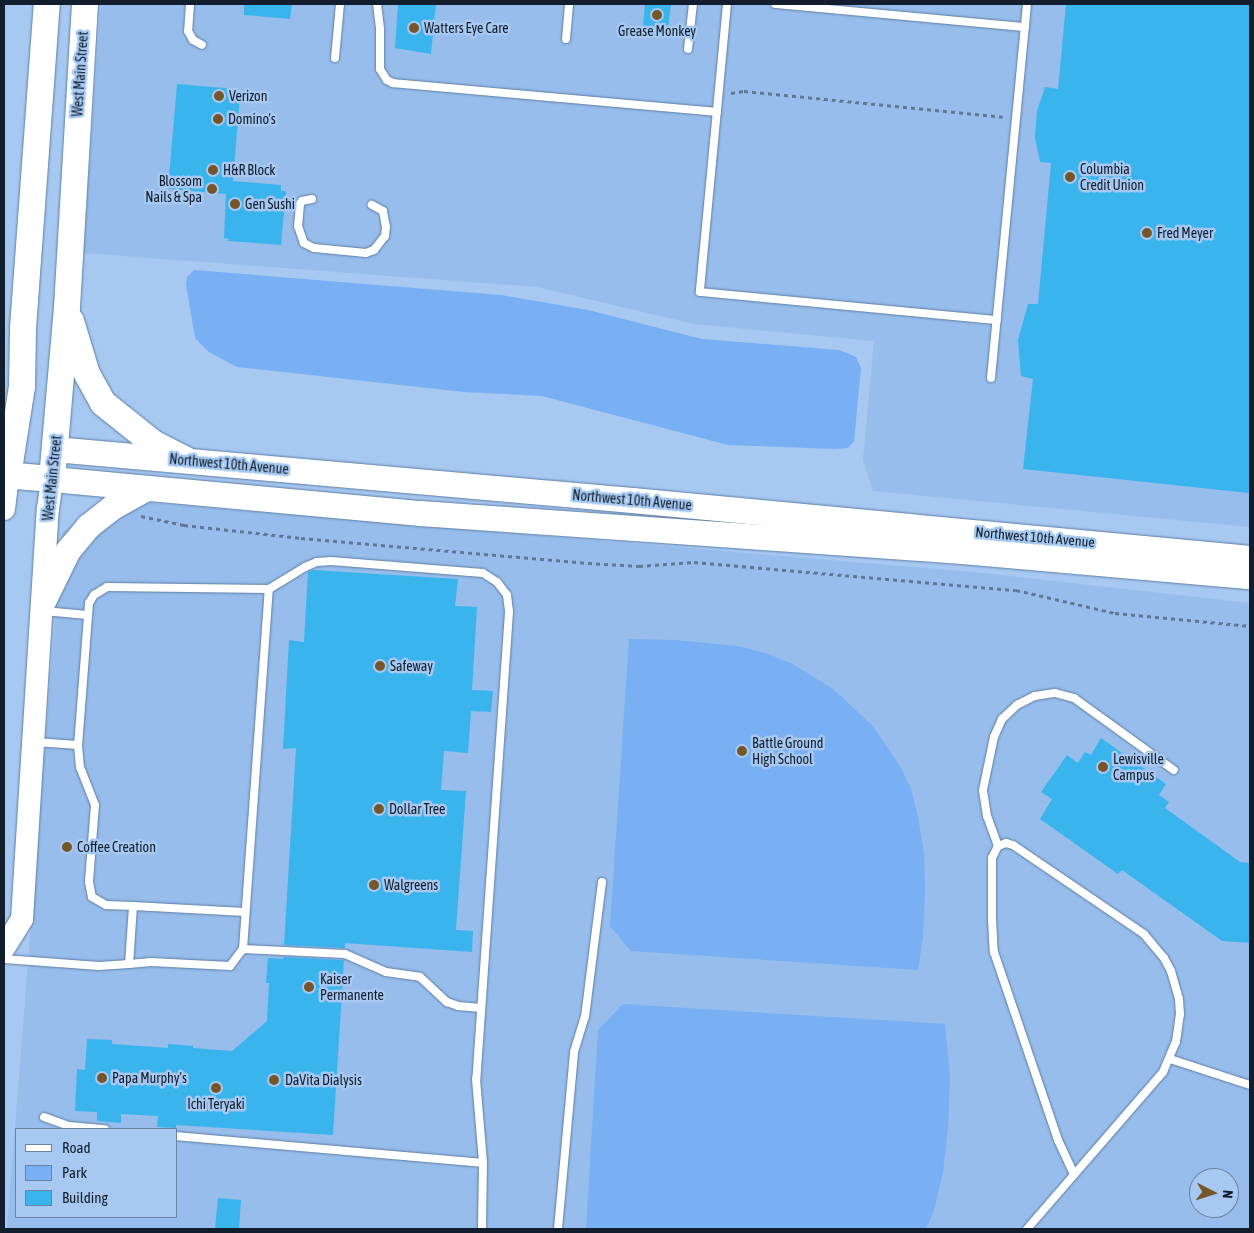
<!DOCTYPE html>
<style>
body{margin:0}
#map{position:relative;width:1254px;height:1233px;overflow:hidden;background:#a6c8f1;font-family:"Asap Condensed",sans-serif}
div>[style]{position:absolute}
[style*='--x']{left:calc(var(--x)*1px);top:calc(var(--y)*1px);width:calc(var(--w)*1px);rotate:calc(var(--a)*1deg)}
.built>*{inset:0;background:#96bdeb}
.green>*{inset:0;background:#78b0f3}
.building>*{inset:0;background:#3ab4ed}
.path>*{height:3px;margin-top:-1.5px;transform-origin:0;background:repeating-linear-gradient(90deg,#607895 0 4px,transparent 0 8px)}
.roads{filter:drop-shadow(0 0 1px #5f7ea4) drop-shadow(0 0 1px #5f7ea4)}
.service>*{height:8px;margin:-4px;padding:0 4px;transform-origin:4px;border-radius:4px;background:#fff}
.secondary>*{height:22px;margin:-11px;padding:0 11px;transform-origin:11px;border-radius:11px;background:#fff}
.primary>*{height:25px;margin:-12.5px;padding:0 12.5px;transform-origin:12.5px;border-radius:12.5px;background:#fff}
.trunk>*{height:26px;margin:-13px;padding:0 13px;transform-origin:13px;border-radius:13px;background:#fff}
.dots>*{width:14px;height:14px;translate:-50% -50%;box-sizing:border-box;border:2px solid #a6c8f1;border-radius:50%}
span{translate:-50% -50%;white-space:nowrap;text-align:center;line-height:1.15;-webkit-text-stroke:5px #a6c8f1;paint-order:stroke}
.poi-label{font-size:14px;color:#121e2d}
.left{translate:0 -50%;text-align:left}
.right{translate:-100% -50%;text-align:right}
.street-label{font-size:14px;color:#121e2d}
.frame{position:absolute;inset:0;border:5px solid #121e2d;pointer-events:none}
.legend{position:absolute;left:15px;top:1128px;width:162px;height:90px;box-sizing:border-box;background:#a6c8f1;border:1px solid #6b84a3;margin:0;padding:6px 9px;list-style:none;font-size:15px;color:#121e2d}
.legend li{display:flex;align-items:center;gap:10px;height:25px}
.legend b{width:25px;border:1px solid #6b84a3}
.north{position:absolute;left:1189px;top:1168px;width:50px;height:50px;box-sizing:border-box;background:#a6c8f1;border:1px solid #6b84a3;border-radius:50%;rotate:95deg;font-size:14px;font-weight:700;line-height:20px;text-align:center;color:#121e2d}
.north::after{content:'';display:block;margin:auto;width:18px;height:22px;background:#75562b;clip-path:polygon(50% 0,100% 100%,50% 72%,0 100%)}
</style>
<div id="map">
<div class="built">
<i style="clip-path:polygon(101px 4px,1250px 4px,1250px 527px,873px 491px,863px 460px,874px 341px,694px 324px,537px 287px,83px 253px)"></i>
<i style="clip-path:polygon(evenodd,115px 500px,974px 572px,1250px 603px,1250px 1229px,7px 1229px,62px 532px,115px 500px,16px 1129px,176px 1129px,176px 1217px,16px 1217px,16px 1129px,115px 500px,1199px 1178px,1229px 1178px,1229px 1208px,1199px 1208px,1199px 1178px)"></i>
</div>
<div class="green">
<i style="clip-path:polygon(194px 270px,501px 295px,588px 310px,702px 339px,839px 350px,856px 357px,861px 368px,854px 441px,848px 448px,835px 449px,728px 445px,542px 396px,464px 392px,237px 367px,209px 352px,195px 338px,186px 284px,187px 277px)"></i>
<i style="clip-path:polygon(629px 639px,675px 640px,738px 646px,765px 653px,791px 663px,833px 689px,872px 725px,900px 766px,911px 789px,918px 817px,924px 853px,925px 891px,923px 937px,918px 970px,631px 951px,610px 926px)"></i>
<i style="clip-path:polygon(623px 1004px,945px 1024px,950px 1077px,948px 1127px,943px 1172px,934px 1210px,926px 1229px,586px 1229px,598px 1030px)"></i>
</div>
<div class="building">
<i style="clip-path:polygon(244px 4px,292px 4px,290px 19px,244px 15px)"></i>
<i style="clip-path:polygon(398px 4px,436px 4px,431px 54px,395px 48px)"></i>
<i style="clip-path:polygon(645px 4px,671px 4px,668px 29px,643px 26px)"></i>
<i style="clip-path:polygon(1066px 4px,1250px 4px,1249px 493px,1023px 469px,1033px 379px,1021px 376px,1018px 340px,1028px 304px,1038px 304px,1051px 163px,1040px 162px,1035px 137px,1037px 111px,1045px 87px,1058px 89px)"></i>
<i style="clip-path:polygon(177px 84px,235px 89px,235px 94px,240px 95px,233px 181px,281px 185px,281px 191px,286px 191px,281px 245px,228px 241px,229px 239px,224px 238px,226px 194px,168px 189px)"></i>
<i style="clip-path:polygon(313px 570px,458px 579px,455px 606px,477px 607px,472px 690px,493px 691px,491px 712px,471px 711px,468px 753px,444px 751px,441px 790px,466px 791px,456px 930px,473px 931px,472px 952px,345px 943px,345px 948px,284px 945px,296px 748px,283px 749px,289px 640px,304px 642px,308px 572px)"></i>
<i style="clip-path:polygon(1101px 738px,1166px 784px,1159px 795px,1169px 802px,1165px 808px,1240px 862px,1250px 863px,1250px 943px,1222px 941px,1122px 870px,1118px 874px,1040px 819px,1052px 799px,1041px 792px,1067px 755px,1078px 763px,1085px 752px,1091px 755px)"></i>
<i style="clip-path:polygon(284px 957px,344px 960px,333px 1135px,176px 1125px,176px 1128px,157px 1127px,158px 1116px,121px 1114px,121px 1123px,97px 1121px,97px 1112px,75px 1111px,77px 1069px,85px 1070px,87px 1039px,112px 1040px,112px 1044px,168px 1048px,168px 1044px,193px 1046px,193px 1048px,232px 1051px,267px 1021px,269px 983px,266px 983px,268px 958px,283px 959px)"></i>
<i style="clip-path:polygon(218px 1198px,241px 1200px,239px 1229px,215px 1229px)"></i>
</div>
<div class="path">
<i style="--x:731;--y:93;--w:13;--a:-9"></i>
<i style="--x:744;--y:91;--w:260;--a:5.7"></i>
<i style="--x:141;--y:516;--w:44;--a:11.8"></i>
<i style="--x:184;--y:525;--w:118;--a:6.3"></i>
<i style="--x:301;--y:538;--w:288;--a:5"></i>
<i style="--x:588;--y:563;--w:51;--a:3.4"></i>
<i style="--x:639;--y:566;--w:55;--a:-4.2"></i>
<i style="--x:694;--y:562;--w:323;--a:5"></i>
<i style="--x:1016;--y:590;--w:102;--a:13.1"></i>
<i style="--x:1115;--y:613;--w:136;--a:5.5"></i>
</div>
<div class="roads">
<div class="service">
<i style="--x:190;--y:4;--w:27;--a:94"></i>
<i style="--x:188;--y:31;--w:10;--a:61"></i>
<i style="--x:193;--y:40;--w:10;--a:29"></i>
<i style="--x:377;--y:4;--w:26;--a:83"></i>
<i style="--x:380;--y:30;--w:39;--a:90"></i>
<i style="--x:380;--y:69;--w:13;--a:58"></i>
<i style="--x:387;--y:80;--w:7;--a:27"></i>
<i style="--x:393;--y:83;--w:325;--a:5.1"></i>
<i style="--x:727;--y:4;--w:289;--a:95.4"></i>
<i style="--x:700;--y:292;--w:298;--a:5.4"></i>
<i style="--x:775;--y:4;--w:251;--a:5.3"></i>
<i style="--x:566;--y:39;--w:35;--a:-85"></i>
<i style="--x:688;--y:49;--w:45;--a:-83.7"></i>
<i style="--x:335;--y:58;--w:54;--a:-84.7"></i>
<i style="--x:312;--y:199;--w:10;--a:169"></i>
<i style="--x:302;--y:201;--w:4;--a:124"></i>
<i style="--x:300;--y:204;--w:22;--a:95"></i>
<i style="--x:298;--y:226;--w:18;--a:71"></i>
<i style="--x:304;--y:243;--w:11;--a:27"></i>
<i style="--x:314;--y:248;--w:52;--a:5.5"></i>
<i style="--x:366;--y:253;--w:9;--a:-21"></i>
<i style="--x:374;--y:250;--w:18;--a:-52"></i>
<i style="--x:385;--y:236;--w:9;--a:-84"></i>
<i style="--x:386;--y:227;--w:16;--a:-101"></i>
<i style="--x:383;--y:211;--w:13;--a:-151"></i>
<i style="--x:991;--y:378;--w:376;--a:-84.5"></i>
<i style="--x:269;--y:589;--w:42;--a:-31.4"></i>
<i style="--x:305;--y:567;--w:13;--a:-23"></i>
<i style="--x:317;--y:562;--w:14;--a:-4"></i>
<i style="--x:331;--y:561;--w:152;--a:4.5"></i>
<i style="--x:483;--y:573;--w:17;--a:33"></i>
<i style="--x:497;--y:582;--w:16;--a:52"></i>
<i style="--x:507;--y:595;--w:17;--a:83"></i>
<i style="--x:509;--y:612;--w:468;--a:94"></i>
<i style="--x:476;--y:1079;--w:84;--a:85.2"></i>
<i style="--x:483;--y:1163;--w:66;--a:90.9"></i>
<i style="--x:44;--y:611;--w:43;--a:5.3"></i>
<i style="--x:35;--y:742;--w:43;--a:4"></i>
<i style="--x:998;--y:846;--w:32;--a:-110"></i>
<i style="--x:987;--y:816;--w:26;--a:-99"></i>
<i style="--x:983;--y:790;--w:54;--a:-78.3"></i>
<i style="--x:994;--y:737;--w:20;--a:-66"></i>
<i style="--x:1002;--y:719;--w:21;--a:-43"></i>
<i style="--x:1017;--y:705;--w:20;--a:-27"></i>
<i style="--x:1035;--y:696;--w:20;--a:-9"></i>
<i style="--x:1055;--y:693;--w:20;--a:15"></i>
<i style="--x:1074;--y:698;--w:123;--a:35.8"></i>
<i style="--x:133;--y:906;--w:112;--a:3.1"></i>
<i style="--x:243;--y:949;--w:102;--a:2.8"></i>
<i style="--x:345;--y:954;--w:45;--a:23.7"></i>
<i style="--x:386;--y:972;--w:34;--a:8"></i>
<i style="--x:420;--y:977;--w:37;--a:43"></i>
<i style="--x:447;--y:1002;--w:12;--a:20"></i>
<i style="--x:458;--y:1006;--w:23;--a:5"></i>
<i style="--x:4;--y:959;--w:95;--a:4.2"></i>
<i style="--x:99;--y:966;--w:30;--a:-4"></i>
<i style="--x:129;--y:964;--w:22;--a:-5"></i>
<i style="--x:151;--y:962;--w:79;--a:2.9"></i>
<i style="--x:230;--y:966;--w:21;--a:-53"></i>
<i style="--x:243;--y:949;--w:361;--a:-85.9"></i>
<i style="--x:269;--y:589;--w:162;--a:-179.3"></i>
<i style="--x:107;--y:587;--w:15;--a:148"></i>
<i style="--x:94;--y:595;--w:9;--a:122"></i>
<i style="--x:89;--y:603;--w:142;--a:94.4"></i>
<i style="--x:78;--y:745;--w:22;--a:85"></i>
<i style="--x:80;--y:767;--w:41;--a:68.5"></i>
<i style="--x:95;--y:805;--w:77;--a:94.5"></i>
<i style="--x:89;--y:882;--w:15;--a:79"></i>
<i style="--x:92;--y:897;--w:16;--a:30"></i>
<i style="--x:106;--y:905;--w:27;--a:2"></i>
<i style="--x:133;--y:906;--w:58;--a:93.9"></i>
<i style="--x:1170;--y:1059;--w:84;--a:18"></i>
<i style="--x:44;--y:1117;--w:27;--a:20"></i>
<i style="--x:69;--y:1126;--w:36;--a:5"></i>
<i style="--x:176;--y:1136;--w:308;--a:5"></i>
<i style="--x:558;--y:1229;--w:178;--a:-84.8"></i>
<i style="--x:574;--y:1052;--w:37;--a:-73"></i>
<i style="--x:585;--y:1017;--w:136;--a:-82.8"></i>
<i style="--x:1027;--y:1229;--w:208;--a:-49.1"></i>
<i style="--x:1163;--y:1072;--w:33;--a:-67"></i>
<i style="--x:1176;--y:1042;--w:28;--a:-82"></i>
<i style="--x:1180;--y:1014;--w:15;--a:-94"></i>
<i style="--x:1179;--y:999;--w:29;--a:-106"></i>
<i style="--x:1171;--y:971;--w:15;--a:-118"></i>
<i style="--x:1164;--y:958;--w:31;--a:-130"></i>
<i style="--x:1144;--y:934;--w:158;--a:-145.8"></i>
<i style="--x:1013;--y:845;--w:7;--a:-164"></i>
<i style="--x:1006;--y:843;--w:9;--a:159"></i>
<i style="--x:998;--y:846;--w:13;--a:117"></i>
<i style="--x:992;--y:858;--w:61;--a:90"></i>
<i style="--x:992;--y:919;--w:33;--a:87"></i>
<i style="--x:994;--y:952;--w:199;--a:71.2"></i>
<i style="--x:1058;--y:1140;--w:38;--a:65"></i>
</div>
<div class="secondary">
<i style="--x:4;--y:509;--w:33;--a:-83"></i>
<i style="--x:4;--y:948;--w:34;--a:-58"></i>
<i style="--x:22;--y:919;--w:411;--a:-86.4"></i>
<i style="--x:48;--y:509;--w:30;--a:-82"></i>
</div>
<div class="primary">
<i style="--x:54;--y:449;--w:580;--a:5.04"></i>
<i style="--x:632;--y:500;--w:621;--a:5.36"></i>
<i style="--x:52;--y:479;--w:370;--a:5.3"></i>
<i style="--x:420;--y:513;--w:543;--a:4.01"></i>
<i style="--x:962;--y:551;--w:289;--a:5"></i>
<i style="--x:43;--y:601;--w:57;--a:-63.9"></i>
<i style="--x:68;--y:550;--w:31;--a:-50"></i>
<i style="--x:88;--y:526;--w:31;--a:-38"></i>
<i style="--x:112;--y:507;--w:38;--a:-29"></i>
</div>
<div class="trunk">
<i style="--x:71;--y:321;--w:55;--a:73.2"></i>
<i style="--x:87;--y:374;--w:33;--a:61"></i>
<i style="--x:103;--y:403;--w:64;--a:38.7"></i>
<i style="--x:153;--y:443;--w:37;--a:27"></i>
<i style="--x:4;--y:475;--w:48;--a:4.8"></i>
<i style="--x:52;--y:479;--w:173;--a:-85"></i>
<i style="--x:67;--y:307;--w:304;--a:-86.6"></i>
<i style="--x:8;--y:476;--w:90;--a:-81.1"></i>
<i style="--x:22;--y:387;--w:59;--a:-89"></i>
<i style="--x:23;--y:328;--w:325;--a:-85.8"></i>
</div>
</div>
<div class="dots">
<i style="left:657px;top:15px;background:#75562b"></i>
<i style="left:414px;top:28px;background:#75562b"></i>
<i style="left:219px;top:96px;background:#75562b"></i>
<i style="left:218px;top:119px;background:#75562b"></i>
<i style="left:213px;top:170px;background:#75562b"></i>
<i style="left:1070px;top:177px;background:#75562b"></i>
<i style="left:212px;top:189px;background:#75562b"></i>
<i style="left:235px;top:204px;background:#75562b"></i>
<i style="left:1147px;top:233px;background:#75562b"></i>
<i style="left:380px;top:666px;background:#75562b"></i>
<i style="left:742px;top:751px;background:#75562b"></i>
<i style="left:1103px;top:767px;background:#75562b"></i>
<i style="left:379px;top:809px;background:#75562b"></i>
<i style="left:67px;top:847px;background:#75562b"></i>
<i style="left:374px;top:885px;background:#75562b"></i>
<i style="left:309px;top:987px;background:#75562b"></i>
<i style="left:102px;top:1078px;background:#75562b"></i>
<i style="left:274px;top:1080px;background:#75562b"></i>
<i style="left:216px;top:1088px;background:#75562b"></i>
</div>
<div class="poi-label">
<span class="left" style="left:424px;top:28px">Watters Eye Care</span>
<span style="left:657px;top:31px">Grease Monkey</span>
<span class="left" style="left:229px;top:96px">Verizon</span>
<span class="left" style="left:228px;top:119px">Domino's</span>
<span class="left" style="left:1080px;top:177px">Columbia<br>Credit Union</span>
<span class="left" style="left:223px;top:170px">H&amp;R Block</span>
<span class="right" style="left:202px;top:189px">Blossom<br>Nails &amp; Spa</span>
<span class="left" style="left:245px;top:204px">Gen Sushi</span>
<span class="left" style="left:1157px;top:233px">Fred Meyer</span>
<span class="left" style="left:390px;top:666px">Safeway</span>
<span class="left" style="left:752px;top:751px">Battle Ground<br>High School</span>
<span class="left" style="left:1113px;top:767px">Lewisville<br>Campus</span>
<span class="left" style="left:389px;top:809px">Dollar Tree</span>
<span class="left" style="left:77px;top:847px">Coffee Creation</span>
<span class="left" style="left:384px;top:885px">Walgreens</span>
<span class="left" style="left:320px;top:987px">Kaiser<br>Permanente</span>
<span class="left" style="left:112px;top:1078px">Papa Murphy's</span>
<span class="left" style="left:285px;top:1080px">DaVita Dialysis</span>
<span style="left:216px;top:1104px">Ichi Teryaki</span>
</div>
<div class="street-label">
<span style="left:80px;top:74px;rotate:-86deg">West Main Street</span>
<span style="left:229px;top:464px;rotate:5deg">Northwest 10th Avenue</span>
<span style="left:52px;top:478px;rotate:-84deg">West Main Street</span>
<span style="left:632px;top:500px;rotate:5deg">Northwest 10th Avenue</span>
<span style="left:1035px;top:537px;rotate:5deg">Northwest 10th Avenue</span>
</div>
<div class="frame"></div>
<ul class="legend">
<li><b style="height:6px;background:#fff"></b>Road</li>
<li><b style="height:14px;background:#78b0f3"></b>Park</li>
<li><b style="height:14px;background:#3ab4ed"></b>Building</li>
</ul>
<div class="north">N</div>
</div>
